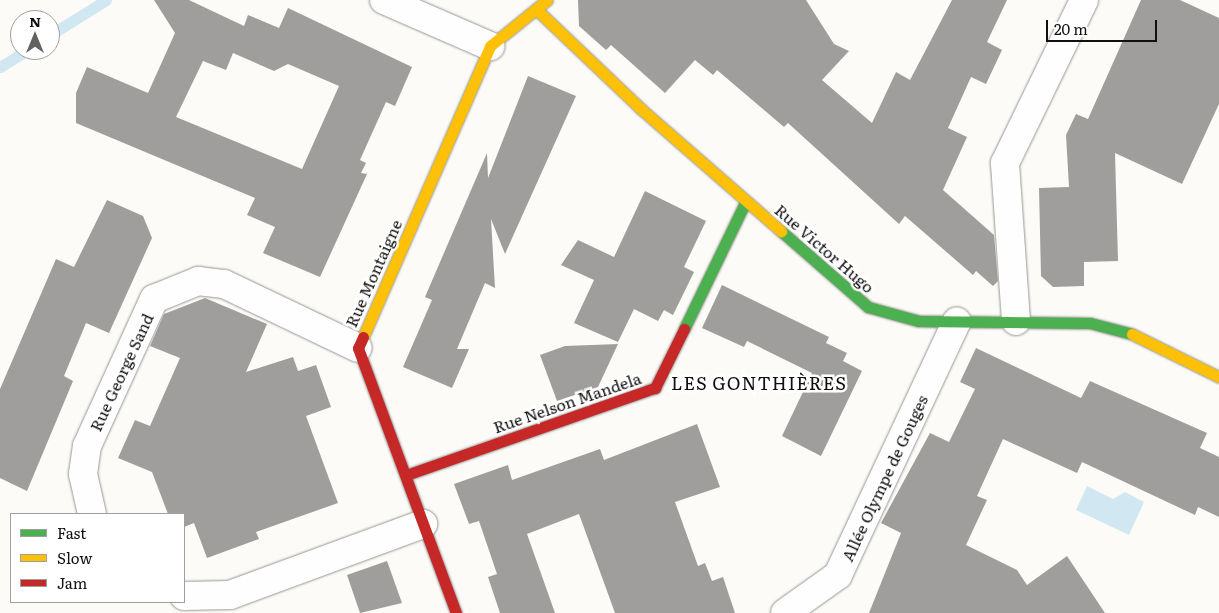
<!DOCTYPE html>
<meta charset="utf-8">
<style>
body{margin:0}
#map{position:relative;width:1219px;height:613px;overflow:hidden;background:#fcfbf7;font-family:Literata,serif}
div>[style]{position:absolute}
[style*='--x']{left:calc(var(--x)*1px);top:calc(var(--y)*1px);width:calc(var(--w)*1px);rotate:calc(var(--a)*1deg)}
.water>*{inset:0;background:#d1e8f2}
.stream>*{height:11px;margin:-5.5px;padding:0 5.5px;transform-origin:5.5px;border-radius:5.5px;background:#d1e8f2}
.building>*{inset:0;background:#a09e9c}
.roads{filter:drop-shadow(0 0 1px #969694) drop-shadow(0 0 1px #969694)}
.street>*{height:28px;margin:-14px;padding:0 14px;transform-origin:14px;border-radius:14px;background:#fffefe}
.fast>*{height:11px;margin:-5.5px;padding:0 5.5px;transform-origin:5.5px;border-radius:5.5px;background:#4caf50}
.slow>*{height:11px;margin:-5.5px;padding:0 5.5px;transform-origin:5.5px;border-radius:5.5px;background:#ffc107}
.jam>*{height:11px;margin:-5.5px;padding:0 5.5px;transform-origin:5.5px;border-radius:5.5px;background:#c62828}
span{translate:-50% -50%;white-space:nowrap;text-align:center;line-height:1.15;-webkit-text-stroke:5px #fff;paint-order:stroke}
.street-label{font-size:16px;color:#101010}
.neighbourhood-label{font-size:18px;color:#101010;letter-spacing:1px}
.legend{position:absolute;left:10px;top:513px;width:175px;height:90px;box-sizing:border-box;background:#fff;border:1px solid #9f9f9f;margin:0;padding:6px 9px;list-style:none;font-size:15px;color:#101010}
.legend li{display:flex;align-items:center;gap:10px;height:25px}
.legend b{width:25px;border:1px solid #9f9f9f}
.north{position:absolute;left:10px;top:10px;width:50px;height:50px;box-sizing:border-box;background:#fff;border:1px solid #9f9f9f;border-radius:50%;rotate:0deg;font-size:14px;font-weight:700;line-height:20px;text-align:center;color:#101010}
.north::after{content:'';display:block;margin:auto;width:18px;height:22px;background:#636261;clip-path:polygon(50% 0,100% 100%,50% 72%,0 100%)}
.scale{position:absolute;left:1046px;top:20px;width:111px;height:22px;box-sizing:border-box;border:2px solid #101010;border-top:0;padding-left:6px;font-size:15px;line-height:18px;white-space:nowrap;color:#101010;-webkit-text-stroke:4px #fff;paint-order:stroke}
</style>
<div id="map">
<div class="water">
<i style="clip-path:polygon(1087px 486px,1113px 499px,1125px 492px,1144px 502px,1129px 535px,1076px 510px)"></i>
</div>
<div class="stream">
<i style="--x:50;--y:35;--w:66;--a:-32"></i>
<i style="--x:0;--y:67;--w:32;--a:-32"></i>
</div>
<div class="building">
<i style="clip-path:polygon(evenodd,154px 0,189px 0,244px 26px,248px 15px,279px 28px,288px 8px,412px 67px,395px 106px,386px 102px,360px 160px,366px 163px,361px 173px,367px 174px,320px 277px,263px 253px,275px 227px,247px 215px,255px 198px,76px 123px,76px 93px,87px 67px,148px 93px,175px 33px,154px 0,233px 53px,274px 71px,288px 64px,339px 86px,302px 169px,176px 117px,203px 61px,226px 70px,233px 53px)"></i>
<i style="clip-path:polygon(578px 0,806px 0,834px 44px,849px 51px,822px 80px,872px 123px,896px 72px,910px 80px,952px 0,1007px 0,987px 42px,1002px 50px,986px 84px,971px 77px,948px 128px,967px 137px,943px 190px,994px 235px,998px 281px,993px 286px,976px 271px,973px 275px,905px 216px,899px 224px,788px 123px,784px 127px,717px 70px,713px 75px,695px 60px,665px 93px,611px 45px,606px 50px,579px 26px)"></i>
<i style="clip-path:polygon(1141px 0,1180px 0,1219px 18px,1219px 104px,1182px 184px,1115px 153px,1118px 261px,1084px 262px,1084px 286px,1053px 287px,1041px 276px,1039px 188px,1069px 187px,1066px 135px,1076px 114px,1088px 119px)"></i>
<i style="clip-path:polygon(528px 76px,576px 96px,505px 254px,491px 219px,495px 288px,485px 283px,457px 349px,469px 349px,452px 388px,403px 367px,432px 300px,425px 297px,487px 153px,488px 178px)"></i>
<i style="clip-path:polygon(645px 191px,706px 221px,684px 267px,694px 272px,673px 315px,664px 310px,658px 321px,634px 309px,618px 342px,574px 323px,594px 280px,561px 265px,578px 240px,614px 257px)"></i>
<i style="clip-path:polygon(107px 200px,143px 216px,152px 238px,109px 333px,86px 323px,64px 376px,73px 381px,27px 491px,0 478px,0 389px,56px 259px,74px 267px)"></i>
<i style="clip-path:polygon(722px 285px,829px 337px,826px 343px,847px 353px,843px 361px,862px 371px,821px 456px,782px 436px,812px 373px,747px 341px,744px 347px,702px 328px)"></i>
<i style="clip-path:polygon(205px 298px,267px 324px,246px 372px,293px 357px,298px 371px,316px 365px,331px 407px,306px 416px,338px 503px,256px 532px,259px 539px,207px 558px,194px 523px,184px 527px,184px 514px,168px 514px,152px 472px,118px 458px,135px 420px,150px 426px,180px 358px,150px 346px,164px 314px)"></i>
<i style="clip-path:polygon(618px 344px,598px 387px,557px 401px,540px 355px,565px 346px)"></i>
<i style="clip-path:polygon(976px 348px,1081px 398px,1090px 381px,1207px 433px,1200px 448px,1219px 457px,1219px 517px,1198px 507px,1195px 515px,1082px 462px,1077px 473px,1003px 439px,977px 496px,987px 500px,966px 545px,1017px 570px,1027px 585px,1067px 556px,1105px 613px,869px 613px,901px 533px,881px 523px,930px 433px,949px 442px,975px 389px,960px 382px)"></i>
<i style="clip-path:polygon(697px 424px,720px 487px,675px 502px,698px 566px,705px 563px,712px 581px,723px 577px,735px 613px,615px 613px,579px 514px,527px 534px,555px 613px,500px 613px,488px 577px,497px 574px,479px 521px,469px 524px,454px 484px,508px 465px,512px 480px,600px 449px,604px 460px)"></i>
<i style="clip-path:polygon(387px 561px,402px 603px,360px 613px,347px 575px)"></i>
</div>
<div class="roads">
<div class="street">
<i style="--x:384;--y:0;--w:116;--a:23.5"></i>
<i style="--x:1016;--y:321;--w:158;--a:-94"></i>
<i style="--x:1005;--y:163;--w:181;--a:-64.1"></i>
<i style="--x:92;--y:514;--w:41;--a:-102.7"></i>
<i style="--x:83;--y:474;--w:28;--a:-82"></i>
<i style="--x:87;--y:446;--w:162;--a:-65.5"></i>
<i style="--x:154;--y:299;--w:48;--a:-22.2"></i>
<i style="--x:198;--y:281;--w:26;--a:7"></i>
<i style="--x:224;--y:284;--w:148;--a:25.5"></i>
<i style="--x:184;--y:596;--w:46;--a:-1.2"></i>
<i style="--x:230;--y:595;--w:206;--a:-20.2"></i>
<i style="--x:785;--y:613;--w:65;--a:-35.6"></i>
<i style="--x:838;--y:575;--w:280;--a:-64.9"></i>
</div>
<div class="fast">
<i style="--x:781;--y:231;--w:116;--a:41.1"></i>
<i style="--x:868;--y:307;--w:53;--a:15.4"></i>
<i style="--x:919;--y:321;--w:171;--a:0.7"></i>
<i style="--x:1090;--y:323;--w:43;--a:14.7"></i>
<i style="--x:684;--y:329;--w:142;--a:-64.2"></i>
</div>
<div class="slow">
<i style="--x:536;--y:9;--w:145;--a:43.6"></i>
<i style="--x:641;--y:109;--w:186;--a:41.1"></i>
<i style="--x:1132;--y:334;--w:97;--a:26.3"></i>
<i style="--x:363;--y:337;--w:318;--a:-66.4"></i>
<i style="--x:490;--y:46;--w:73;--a:-38.9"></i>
</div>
<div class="jam">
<i style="--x:363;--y:337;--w:12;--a:114"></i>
<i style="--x:358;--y:348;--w:283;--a:69.7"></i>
<i style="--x:406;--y:475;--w:264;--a:-19.3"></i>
<i style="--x:655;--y:388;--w:66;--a:-63.8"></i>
</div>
</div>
<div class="street-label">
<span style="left:825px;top:248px;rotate:41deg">Rue Victor Hugo</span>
<span style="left:373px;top:273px;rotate:-66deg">Rue Montaigne</span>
<span style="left:121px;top:372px;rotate:-65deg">Rue George Sand</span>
<span style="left:567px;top:402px;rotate:-19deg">Rue Nelson Mandela</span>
<span style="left:884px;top:478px;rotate:-65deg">Allée Olympe de Gouges</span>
</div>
<div class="neighbourhood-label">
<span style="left:759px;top:383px">LES GONTHIÈRES</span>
</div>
<ul class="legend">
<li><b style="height:6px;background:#4caf50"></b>Fast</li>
<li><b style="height:6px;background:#ffc107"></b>Slow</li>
<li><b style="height:6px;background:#c62828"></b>Jam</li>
</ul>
<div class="north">N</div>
<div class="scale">20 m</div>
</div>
